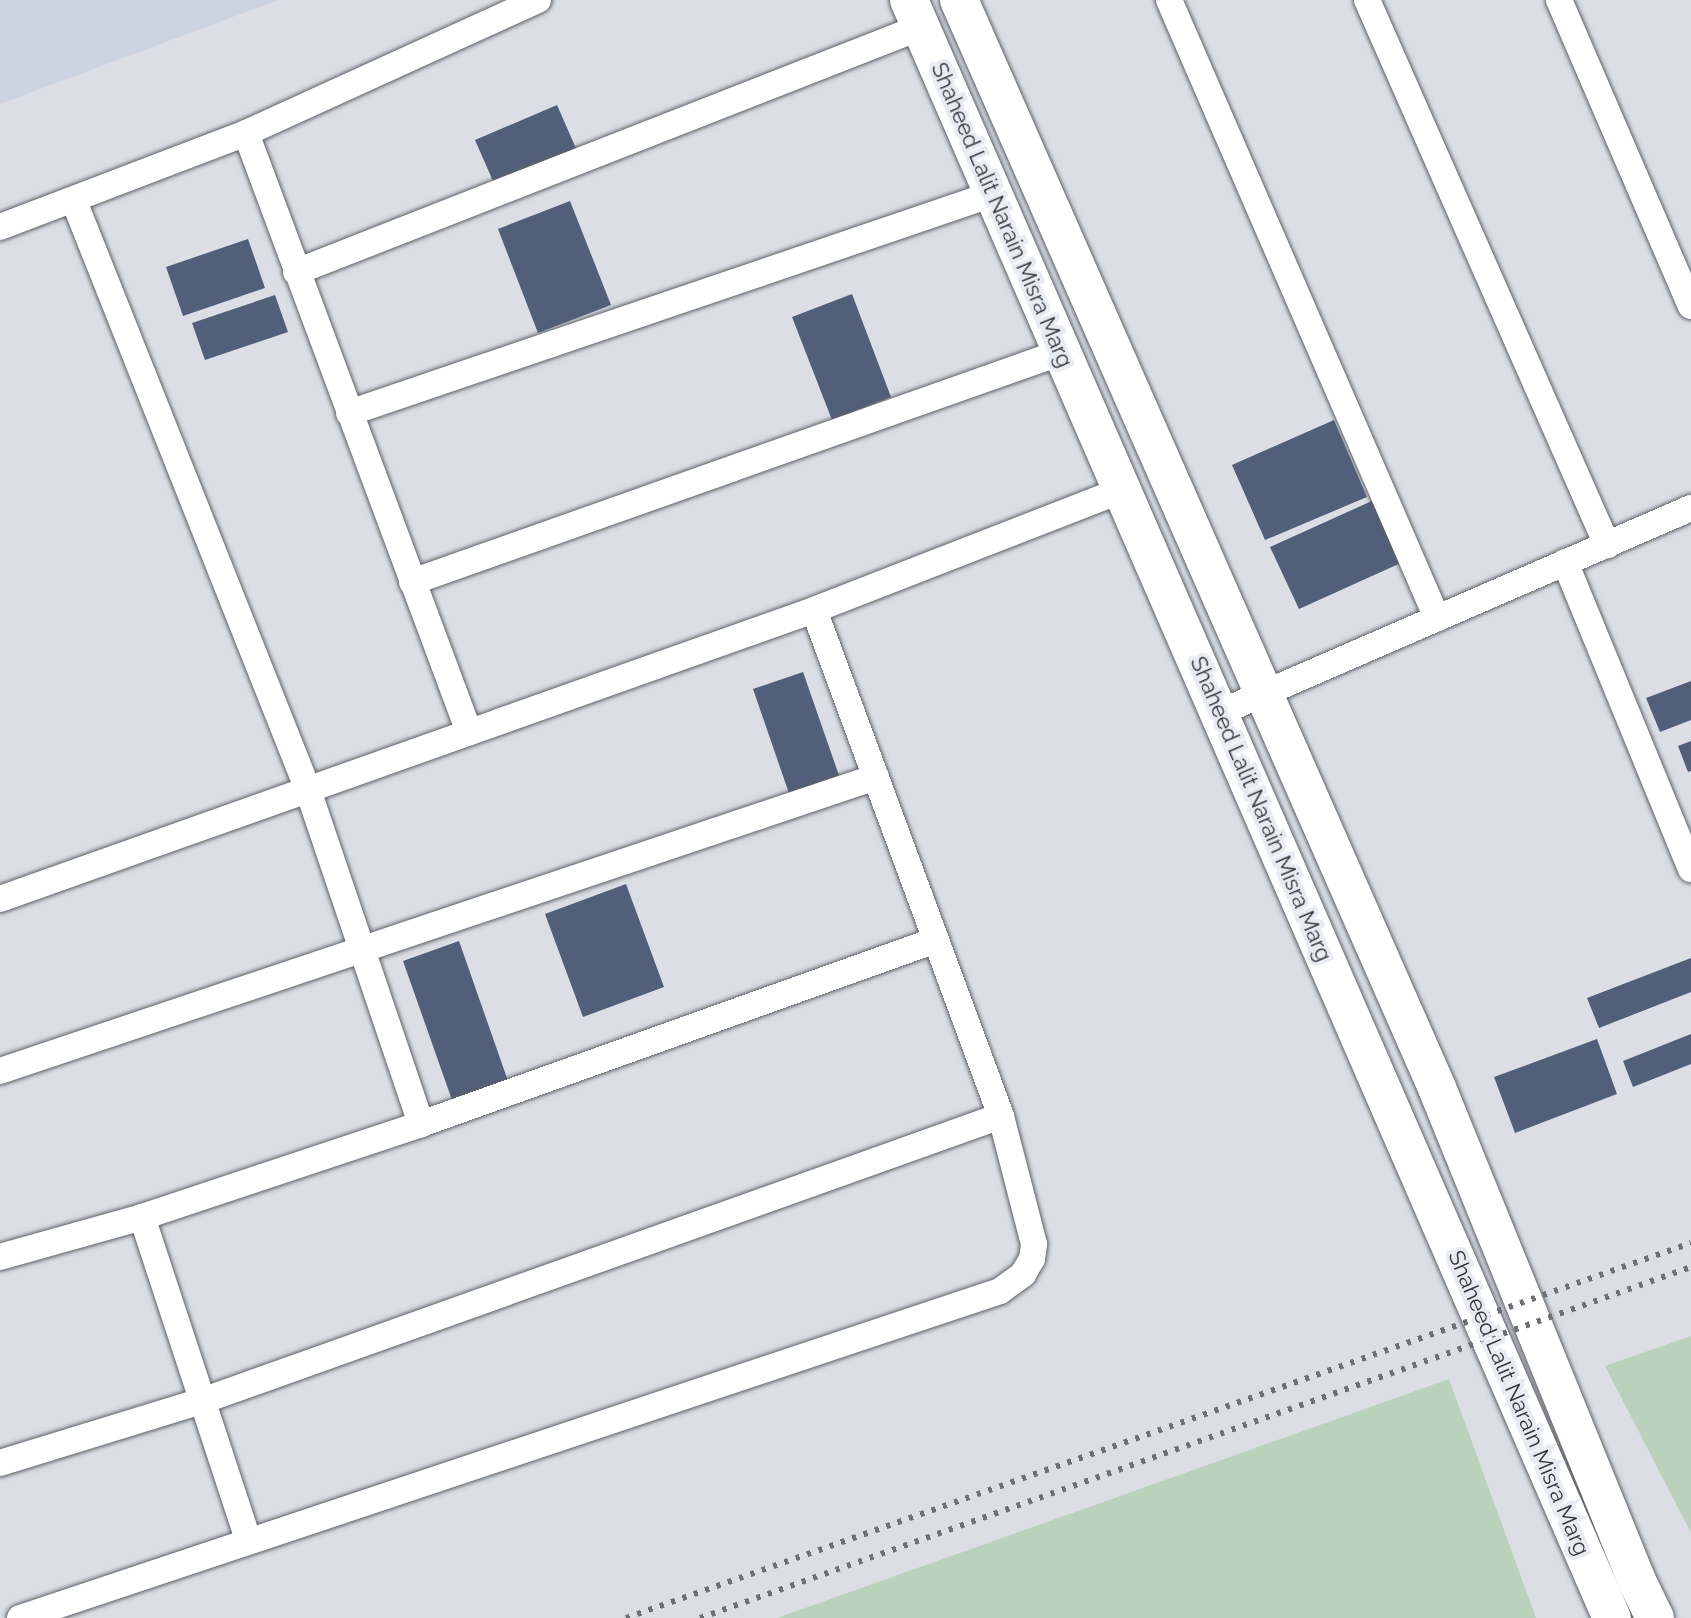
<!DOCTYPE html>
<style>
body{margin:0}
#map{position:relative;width:1691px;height:1618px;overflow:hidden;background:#dbdfe5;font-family:Raleway,sans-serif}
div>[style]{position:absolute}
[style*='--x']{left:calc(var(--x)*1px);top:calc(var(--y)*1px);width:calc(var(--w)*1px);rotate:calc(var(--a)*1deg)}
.built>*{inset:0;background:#cdd4e1}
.green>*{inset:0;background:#bad1bb}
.building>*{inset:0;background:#515f7b}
.roads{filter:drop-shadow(0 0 2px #5e6167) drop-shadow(0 0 2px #5e6167)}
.street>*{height:26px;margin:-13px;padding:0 13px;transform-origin:13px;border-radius:13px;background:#fff}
.secondary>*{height:38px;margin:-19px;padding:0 19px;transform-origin:19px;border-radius:19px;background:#fff}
.rail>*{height:6px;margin-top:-3px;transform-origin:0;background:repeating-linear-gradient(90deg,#6e7174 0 4px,transparent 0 12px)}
span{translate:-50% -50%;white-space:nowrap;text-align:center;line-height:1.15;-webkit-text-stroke:8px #e8ecf2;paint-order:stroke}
.street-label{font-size:22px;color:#343638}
</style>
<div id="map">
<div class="built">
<i style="clip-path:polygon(0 0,278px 0,0 104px)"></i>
</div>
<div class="green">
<i style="clip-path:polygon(1691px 1336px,1691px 1533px,1605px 1366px)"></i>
<i style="clip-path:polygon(1449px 1379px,1536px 1618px,777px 1618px)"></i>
</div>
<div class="building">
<i style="clip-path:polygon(557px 105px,578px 153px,496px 188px,475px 140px)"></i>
<i style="clip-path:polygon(570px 201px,611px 305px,538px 333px,498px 229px)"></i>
<i style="clip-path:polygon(248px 239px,265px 288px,183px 316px,166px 267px)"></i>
<i style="clip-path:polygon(852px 294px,891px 397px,832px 420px,792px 317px)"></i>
<i style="clip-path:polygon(275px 295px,288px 332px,205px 360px,192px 323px)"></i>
<i style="clip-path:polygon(1334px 420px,1367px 497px,1265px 540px,1232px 465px)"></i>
<i style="clip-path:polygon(1374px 500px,1403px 562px,1299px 609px,1270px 547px)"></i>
<i style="clip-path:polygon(803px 672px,842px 784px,792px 802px,753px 689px)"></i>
<i style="clip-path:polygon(1691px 681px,1691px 720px,1660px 732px,1646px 698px)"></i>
<i style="clip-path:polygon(1691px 741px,1691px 771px,1688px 772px,1678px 746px)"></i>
<i style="clip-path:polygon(626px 884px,664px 987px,583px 1017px,545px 914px)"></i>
<i style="clip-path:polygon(459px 941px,508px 1081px,452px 1100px,403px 961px)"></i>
<i style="clip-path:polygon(1691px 958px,1691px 992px,1599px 1028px,1587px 998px)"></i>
<i style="clip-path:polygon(1691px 1034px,1691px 1064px,1633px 1087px,1623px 1061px)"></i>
<i style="clip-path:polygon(1597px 1039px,1617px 1094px,1515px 1133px,1494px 1077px)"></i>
</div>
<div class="roads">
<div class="street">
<i style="--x:1169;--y:0;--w:674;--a:66.56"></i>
<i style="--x:1367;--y:0;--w:596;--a:66.23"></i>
<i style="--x:1559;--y:0;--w:333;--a:66.7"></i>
<i style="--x:246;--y:133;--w:639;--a:69.58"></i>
<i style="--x:74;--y:201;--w:634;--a:68.33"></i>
<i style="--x:308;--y:790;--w:353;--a:71.3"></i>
<i style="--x:0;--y:227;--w:263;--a:-20.9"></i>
<i style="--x:246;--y:133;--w:321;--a:-24.5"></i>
<i style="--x:296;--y:272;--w:671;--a:-21.41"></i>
<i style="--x:349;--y:413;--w:680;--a:-18.78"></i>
<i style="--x:1565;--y:562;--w:332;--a:67.7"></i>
<i style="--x:412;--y:582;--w:689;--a:-19.49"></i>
<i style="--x:1219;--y:713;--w:515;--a:-23.48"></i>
<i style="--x:0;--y:899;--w:864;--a:-19.55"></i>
<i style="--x:814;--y:610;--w:331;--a:-21.3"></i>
<i style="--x:0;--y:1071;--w:924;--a:-18.55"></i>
<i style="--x:142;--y:1217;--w:339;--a:71.8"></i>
<i style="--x:0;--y:1257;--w:148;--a:-15.7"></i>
<i style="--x:142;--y:1217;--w:294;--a:-18.4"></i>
<i style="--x:421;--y:1124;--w:547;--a:-19.66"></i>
<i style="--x:0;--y:1463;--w:211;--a:-17.1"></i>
<i style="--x:202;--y:1401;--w:848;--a:-19.63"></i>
<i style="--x:20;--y:1618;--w:1033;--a:-18.45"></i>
<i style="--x:1000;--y:1291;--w:29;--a:-36"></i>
<i style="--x:1023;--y:1274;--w:17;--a:-59"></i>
<i style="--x:1032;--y:1259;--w:15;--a:-82"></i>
<i style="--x:1034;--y:1244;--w:132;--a:-104.5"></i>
<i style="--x:1001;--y:1116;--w:539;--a:-110.28"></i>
</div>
<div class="secondary">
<i style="--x:909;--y:0;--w:1764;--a:66.52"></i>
<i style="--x:959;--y:0;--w:1188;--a:66.28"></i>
<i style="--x:1437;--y:1088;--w:532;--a:67.92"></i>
<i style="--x:1637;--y:1581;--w:41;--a:64.1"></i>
</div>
</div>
<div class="rail">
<i style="--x:626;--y:1618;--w:1129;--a:-19.4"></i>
<i style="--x:700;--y:1618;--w:1051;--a:-19.5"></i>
</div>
<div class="street-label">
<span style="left:1002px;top:215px;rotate:67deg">Shaheed Lalit Narain Misra Marg</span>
<span style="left:1261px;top:809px;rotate:67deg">Shaheed Lalit Narain Misra Marg</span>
<span style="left:1519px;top:1403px;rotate:67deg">Shaheed Lalit Narain Misra Marg</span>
</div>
</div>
